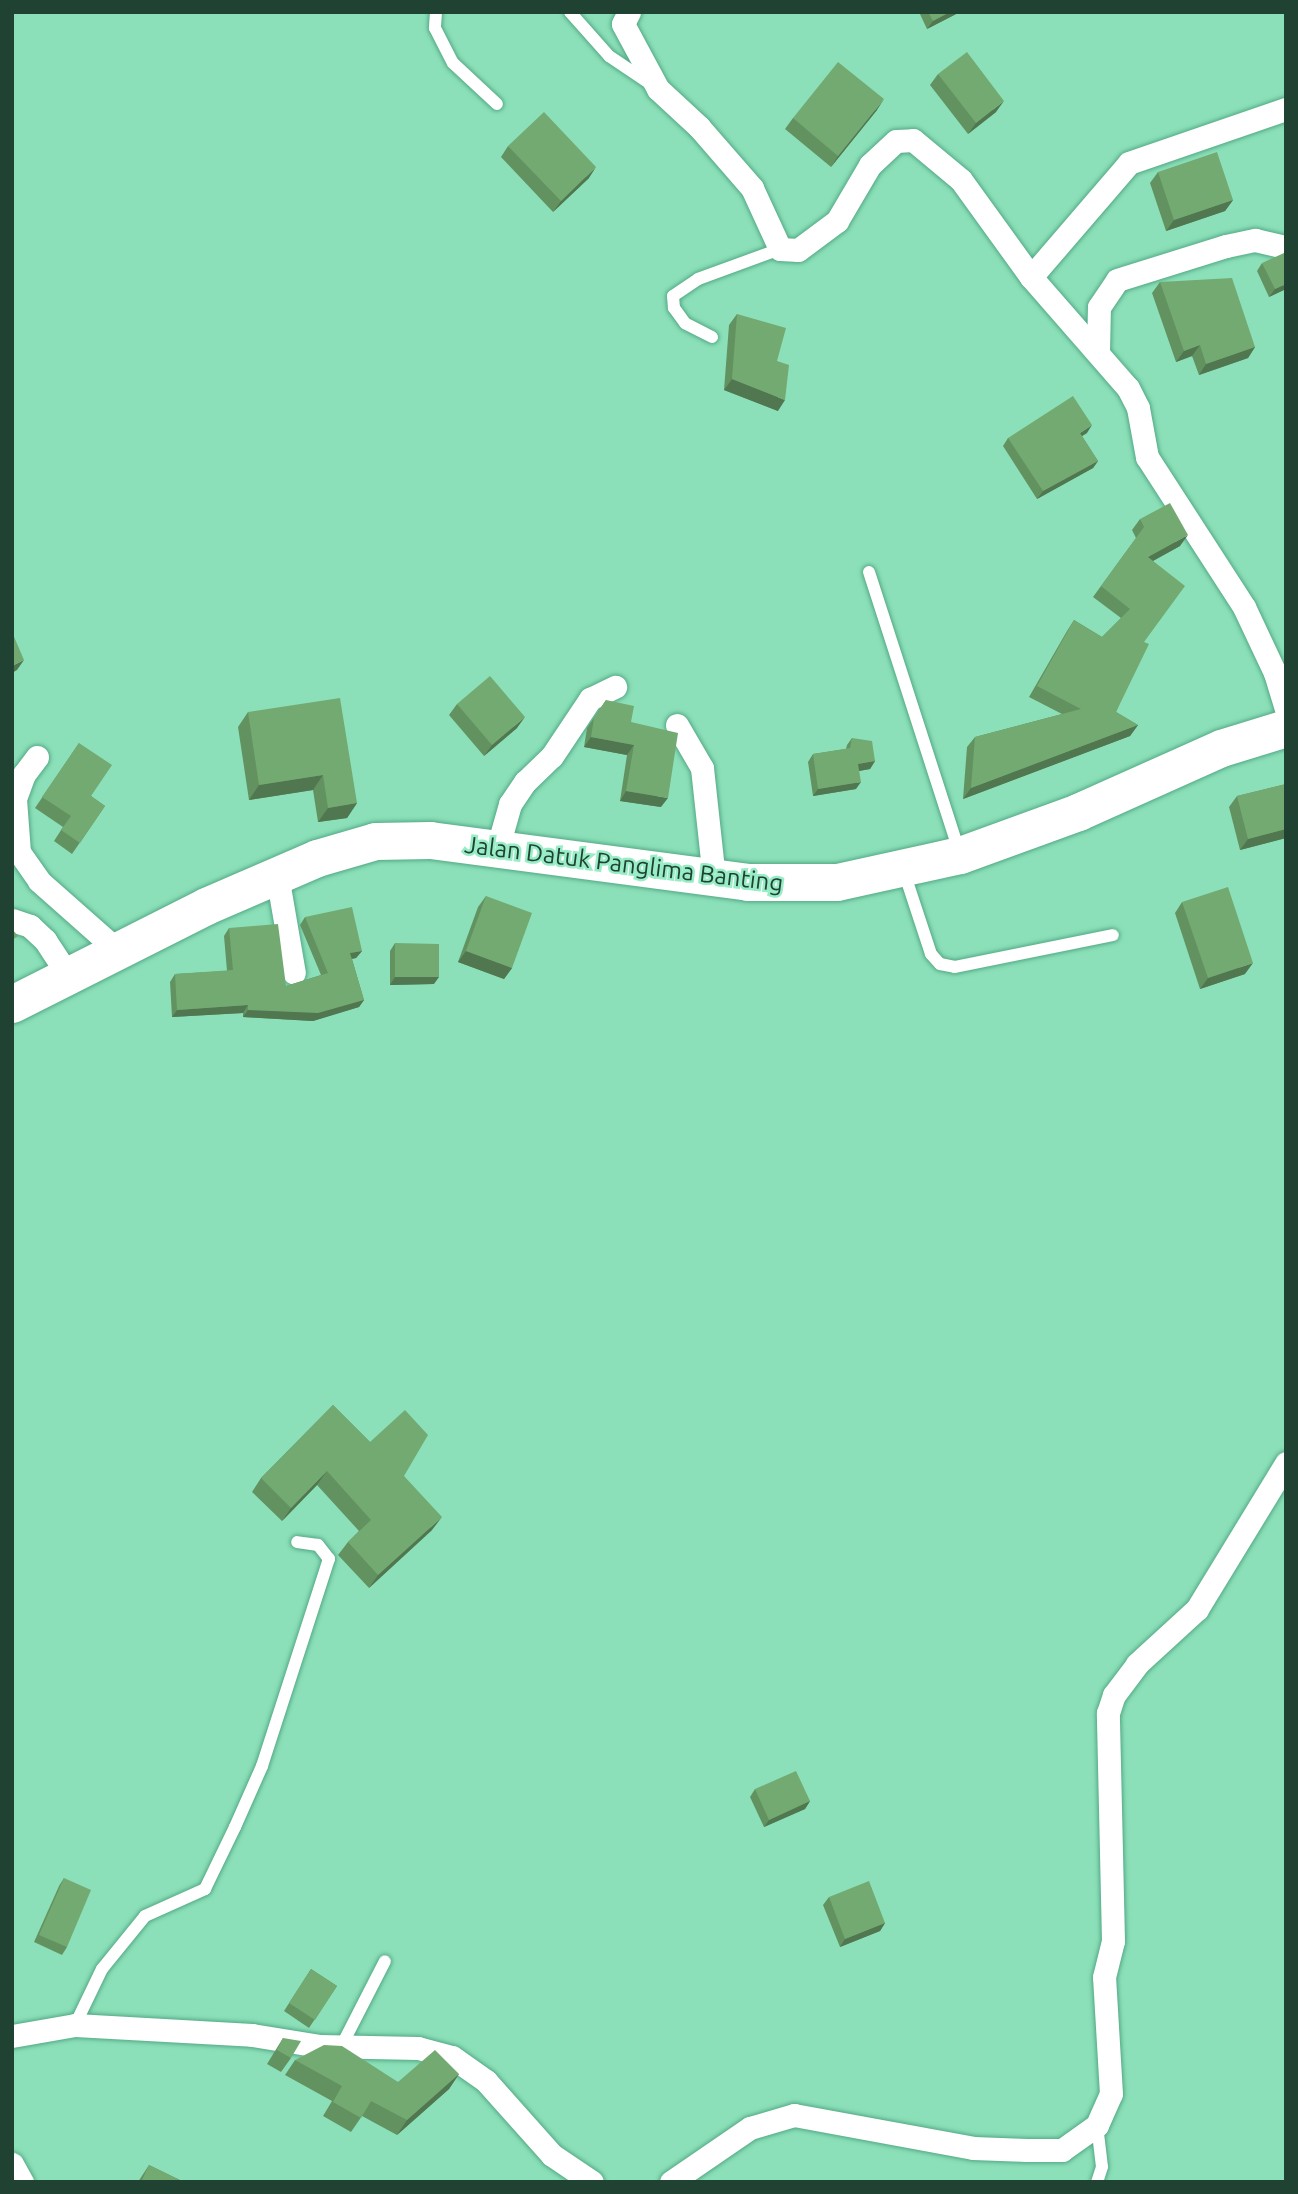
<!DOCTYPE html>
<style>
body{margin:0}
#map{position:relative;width:1298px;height:2194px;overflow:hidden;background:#8be0b9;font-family:Ubuntu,sans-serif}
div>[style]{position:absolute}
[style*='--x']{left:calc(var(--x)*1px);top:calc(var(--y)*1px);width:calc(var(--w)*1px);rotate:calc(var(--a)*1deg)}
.roads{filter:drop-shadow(0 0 2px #54a985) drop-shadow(0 0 2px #54a985)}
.service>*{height:12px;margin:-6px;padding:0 6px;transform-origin:6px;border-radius:6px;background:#fff}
.minor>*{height:23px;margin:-11.5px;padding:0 11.5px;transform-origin:11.5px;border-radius:11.5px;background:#fff}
.primary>*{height:37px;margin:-18.5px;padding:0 18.5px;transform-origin:18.5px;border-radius:18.5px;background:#fff}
.wall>*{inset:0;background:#639261}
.shaded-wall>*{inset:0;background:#50774f}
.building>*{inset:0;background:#73aa71}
span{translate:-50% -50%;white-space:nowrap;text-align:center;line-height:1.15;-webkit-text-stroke:5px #98edc6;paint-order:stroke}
.street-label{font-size:24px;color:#1f4233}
.frame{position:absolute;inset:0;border:14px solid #1f4233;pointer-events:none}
</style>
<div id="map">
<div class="roads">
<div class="service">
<i style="--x:436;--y:12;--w:16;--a:94"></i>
<i style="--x:435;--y:28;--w:39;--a:63"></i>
<i style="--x:453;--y:63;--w:60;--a:43"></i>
<i style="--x:570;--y:12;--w:59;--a:48.4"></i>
<i style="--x:609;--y:56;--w:52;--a:34"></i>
<i style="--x:712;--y:337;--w:30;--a:-153"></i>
<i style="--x:685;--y:323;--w:19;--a:-126"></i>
<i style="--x:674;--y:308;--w:12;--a:-95"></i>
<i style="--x:673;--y:296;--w:30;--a:-34"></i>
<i style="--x:698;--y:279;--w:87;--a:-20.1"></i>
<i style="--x:869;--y:572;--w:293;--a:72.1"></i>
<i style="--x:904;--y:872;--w:86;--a:71.8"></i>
<i style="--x:931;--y:954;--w:13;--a:48"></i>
<i style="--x:940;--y:964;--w:15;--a:11"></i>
<i style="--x:955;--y:967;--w:161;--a:-11.4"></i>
<i style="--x:75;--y:2025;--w:62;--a:-64.3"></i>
<i style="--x:102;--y:1969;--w:68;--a:-50.9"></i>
<i style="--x:145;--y:1916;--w:66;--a:-24.2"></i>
<i style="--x:205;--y:1889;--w:69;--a:-64.2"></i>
<i style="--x:235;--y:1827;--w:67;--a:-66.1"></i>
<i style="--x:262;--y:1766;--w:218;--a:-72.1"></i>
<i style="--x:329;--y:1559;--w:18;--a:-128"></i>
<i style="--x:318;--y:1545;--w:21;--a:-172"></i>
<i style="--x:342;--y:2045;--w:94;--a:-62.9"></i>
<i style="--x:1097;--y:2125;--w:42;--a:83.2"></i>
<i style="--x:1102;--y:2167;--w:16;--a:108"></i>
</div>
<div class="minor">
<i style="--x:629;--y:12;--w:13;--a:117"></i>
<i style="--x:623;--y:24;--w:74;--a:61.7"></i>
<i style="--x:658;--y:89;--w:56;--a:42.8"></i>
<i style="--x:699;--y:127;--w:81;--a:49"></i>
<i style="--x:752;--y:188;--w:67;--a:65.3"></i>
<i style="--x:780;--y:249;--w:18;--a:3"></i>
<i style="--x:798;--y:250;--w:49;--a:-36.6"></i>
<i style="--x:837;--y:221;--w:65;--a:-59.5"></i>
<i style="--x:870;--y:165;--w:35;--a:-43"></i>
<i style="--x:896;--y:141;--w:17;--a:-3"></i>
<i style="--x:913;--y:140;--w:62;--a:39.8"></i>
<i style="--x:961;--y:180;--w:120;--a:54.2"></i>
<i style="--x:1031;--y:277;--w:147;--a:48.9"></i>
<i style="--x:1128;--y:388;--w:22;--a:63"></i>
<i style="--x:1138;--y:408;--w:50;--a:79.6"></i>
<i style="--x:1147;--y:457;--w:179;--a:57.1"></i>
<i style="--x:1244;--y:607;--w:73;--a:64.8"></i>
<i style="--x:1275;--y:673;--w:37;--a:73"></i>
<i style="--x:1031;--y:277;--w:150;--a:-49.3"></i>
<i style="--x:1129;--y:163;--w:166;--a:-19"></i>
<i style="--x:1098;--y:353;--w:46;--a:-88.8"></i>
<i style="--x:1099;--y:307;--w:32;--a:-56"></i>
<i style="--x:1117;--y:280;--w:114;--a:-17.3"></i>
<i style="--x:1226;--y:246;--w:30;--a:-12"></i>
<i style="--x:1255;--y:240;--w:32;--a:13"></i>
<i style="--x:677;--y:725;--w:50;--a:59.8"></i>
<i style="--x:702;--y:768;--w:112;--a:83.8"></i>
<i style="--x:37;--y:757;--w:21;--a:127"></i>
<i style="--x:24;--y:774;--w:27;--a:110"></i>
<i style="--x:15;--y:799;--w:53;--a:85.7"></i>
<i style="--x:19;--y:852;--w:35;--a:55"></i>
<i style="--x:39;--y:881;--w:104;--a:41.5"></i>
<i style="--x:497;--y:850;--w:48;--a:-74.2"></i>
<i style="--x:510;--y:804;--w:27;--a:-56"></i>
<i style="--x:525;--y:782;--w:37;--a:-44"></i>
<i style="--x:552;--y:756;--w:69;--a:-56.3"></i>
<i style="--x:590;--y:699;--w:28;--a:-26"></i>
<i style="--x:277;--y:875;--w:99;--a:80.2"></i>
<i style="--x:12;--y:920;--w:19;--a:18"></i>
<i style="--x:30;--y:926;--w:21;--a:43"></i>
<i style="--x:45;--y:940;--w:42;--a:56.7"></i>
<i style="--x:12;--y:2036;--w:64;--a:-9.9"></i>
<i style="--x:75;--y:2025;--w:177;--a:3.2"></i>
<i style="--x:252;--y:2035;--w:69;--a:9.2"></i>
<i style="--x:320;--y:2046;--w:98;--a:1.2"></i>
<i style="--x:418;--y:2048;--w:35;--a:15"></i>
<i style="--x:452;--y:2057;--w:42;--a:35.2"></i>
<i style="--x:486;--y:2081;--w:99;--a:48.3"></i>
<i style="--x:552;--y:2155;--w:48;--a:34"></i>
<i style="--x:12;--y:2164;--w:21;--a:61"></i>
<i style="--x:671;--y:2182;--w:96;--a:-34.4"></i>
<i style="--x:750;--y:2128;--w:46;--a:-16.5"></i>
<i style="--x:794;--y:2115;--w:182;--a:10.4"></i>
<i style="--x:973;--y:2148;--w:54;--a:2.1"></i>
<i style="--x:1027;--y:2150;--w:35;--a:0"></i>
<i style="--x:1062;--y:2150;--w:43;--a:-35.5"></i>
<i style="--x:1097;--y:2125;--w:34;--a:-66"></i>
<i style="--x:1111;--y:2094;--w:117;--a:-93.4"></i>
<i style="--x:1104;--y:1977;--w:37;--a:-76"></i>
<i style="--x:1113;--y:1941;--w:228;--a:-91.3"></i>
<i style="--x:1108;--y:1713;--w:19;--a:-72"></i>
<i style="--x:1114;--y:1695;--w:39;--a:-53"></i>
<i style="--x:1137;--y:1664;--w:81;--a:-42.5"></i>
<i style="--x:1197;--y:1609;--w:171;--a:-58.6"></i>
</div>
<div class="primary">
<i style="--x:12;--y:1004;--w:217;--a:-26.8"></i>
<i style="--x:206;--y:906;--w:121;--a:-23.4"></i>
<i style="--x:317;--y:858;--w:60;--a:-16.3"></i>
<i style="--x:375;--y:841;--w:55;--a:-1"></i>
<i style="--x:430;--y:840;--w:320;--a:7.5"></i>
<i style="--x:747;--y:882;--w:90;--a:0"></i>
<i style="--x:837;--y:882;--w:126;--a:-12.4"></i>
<i style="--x:960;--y:855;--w:126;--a:-20"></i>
<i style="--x:1078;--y:812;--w:157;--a:-24.1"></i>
<i style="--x:1221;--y:748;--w:68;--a:-17.1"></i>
</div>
</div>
<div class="wall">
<i style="clip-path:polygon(919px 12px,960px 12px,927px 29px)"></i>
<i style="clip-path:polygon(938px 74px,996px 112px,968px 134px,930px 85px)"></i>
<i style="clip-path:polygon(877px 110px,831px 167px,785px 129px,793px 118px)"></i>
<i style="clip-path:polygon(508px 146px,589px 178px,553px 212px,501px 157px)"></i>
<i style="clip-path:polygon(1158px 172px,1233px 200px,1225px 211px,1166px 231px,1150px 183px)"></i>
<i style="clip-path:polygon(1262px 263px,1286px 289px,1269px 297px,1257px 271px)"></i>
<i style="clip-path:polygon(1160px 282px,1255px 347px,1248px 358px,1199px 375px,1192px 356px,1176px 362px,1152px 293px)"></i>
<i style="clip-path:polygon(737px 314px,777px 361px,778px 411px,724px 390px,729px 325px)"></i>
<i style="clip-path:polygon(1087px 433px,1082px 436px,1098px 461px,1093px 468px,1037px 499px,1003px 446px,1008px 438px)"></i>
<i style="clip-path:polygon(1140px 519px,1180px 546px,1153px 561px,1144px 642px,1116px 712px,1138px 725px,1130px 736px,963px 799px,967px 747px,975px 737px,1062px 714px,1029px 697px,1067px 631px,1074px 620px,1102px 637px,1121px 618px,1093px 597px,1136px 538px,1132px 530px)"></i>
<i style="clip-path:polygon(606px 700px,631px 722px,661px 807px,620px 801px,627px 755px,584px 747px,587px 728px)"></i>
<i style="clip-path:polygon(457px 704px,517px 728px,484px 756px,449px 715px)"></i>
<i style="clip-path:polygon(248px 712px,357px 803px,347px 818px,318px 822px,313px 790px,249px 800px,238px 727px)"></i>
<i style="clip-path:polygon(852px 738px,875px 761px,870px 769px,859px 771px,856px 789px,813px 796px,808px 762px,813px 754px,846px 749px,847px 745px)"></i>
<i style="clip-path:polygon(79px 743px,91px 796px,105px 806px,72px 854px,54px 841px,63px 827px,35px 808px)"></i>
<i style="clip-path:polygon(1286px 784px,1286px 838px,1240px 850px,1229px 807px,1237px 796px)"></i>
<i style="clip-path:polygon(486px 896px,512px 968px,504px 979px,458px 962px,478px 907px)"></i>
<i style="clip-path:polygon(1182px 902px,1245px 974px,1200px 989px,1175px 913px)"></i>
<i style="clip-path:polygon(305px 917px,362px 951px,356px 958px,352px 959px,364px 1000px,359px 1007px,313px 1021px,243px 1017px,243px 1013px,172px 1017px,170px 982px,175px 974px,227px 971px,224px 936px,229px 928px,286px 986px,321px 975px,300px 925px)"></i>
<i style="clip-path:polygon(395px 943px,434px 984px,390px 985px,390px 951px)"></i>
<i style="clip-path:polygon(333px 1405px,404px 1476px,432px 1530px,369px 1588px,338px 1555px,348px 1542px,359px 1531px,317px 1485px,282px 1521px,252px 1492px,261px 1478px)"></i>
<i style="clip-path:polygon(755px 1789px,810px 1801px,805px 1809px,764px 1827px,750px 1797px)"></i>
<i style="clip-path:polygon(64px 1878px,67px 1947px,62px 1955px,34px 1942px,59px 1886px)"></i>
<i style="clip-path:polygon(829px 1897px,885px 1923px,880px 1931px,840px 1947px,823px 1905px)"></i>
<i style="clip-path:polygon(311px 1969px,337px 1986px,309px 2028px,284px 2011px)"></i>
<i style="clip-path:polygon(283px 2038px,291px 2058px,281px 2072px,267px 2064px)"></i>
<i style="clip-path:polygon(295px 2060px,398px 2082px,459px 2074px,449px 2089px,397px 2135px,362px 2116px,351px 2132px,323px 2116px,332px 2101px,285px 2075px)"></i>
<i style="clip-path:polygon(149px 2165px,184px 2182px,138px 2182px)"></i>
</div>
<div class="shaded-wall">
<i style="clip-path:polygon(950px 12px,960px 12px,927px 29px,933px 21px)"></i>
<i style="clip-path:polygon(884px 99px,877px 110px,831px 167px,838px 156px)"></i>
<i style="clip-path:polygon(1004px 101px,996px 112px,968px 134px,976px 123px)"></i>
<i style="clip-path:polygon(596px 167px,589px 178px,553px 212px,561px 201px)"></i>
<i style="clip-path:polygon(1233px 200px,1225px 211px,1166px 231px,1174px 220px)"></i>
<i style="clip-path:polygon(1286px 284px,1286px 289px,1269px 297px,1275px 289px)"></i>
<i style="clip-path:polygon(1200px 345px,1192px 356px,1176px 362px,1184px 351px)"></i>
<i style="clip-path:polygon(1255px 347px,1248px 358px,1199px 375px,1206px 364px)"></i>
<i style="clip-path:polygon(732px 379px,785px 400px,778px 411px,724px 390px)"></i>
<i style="clip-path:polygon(1092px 425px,1087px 433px,1075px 440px,1080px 433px)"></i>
<i style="clip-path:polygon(1098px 461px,1093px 468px,1037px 499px,1043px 491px)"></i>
<i style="clip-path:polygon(1188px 535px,1180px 546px,1140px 568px,1148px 557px)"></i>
<i style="clip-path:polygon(24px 660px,17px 670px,12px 673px,12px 666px)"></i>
<i style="clip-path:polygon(525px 717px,517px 728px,484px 756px,492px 745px)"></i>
<i style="clip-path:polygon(1138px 725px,1130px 736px,963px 799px,971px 788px)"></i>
<i style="clip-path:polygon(591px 737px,634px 745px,627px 755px,584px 747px)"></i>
<i style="clip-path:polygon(875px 761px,870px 769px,853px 772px,858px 764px)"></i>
<i style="clip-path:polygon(323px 775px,313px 790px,249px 800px,259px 785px)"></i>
<i style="clip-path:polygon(861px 782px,856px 789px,813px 796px,818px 789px)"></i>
<i style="clip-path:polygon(626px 791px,668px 798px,661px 807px,620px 801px)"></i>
<i style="clip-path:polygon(357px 803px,347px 818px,318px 822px,328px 808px)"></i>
<i style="clip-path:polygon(1286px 829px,1286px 838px,1240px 850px,1248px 839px)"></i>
<i style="clip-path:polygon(362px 951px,356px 958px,345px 960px,350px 953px)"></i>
<i style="clip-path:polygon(466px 951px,512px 968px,504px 979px,458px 962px)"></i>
<i style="clip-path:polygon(1253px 963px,1245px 974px,1200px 989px,1208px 978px)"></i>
<i style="clip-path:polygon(395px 977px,439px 977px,434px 984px,390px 985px)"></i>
<i style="clip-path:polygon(364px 1000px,359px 1007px,313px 1021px,243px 1017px,248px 1010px)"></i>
<i style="clip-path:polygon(248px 1005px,243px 1013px,172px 1017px,177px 1010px)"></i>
<i style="clip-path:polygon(327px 1471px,317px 1485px,282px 1521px,291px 1508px)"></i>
<i style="clip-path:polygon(442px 1517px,432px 1530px,369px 1588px,378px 1575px)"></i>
<i style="clip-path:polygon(810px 1801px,805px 1809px,764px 1827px,769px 1820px)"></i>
<i style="clip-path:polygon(885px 1923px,880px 1931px,840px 1947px,845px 1939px)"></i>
<i style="clip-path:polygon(459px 2074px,449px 2089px,397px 2135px,407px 2120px)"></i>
</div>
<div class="building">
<i style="clip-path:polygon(928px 12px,950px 12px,933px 21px)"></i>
<i style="clip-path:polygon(967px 52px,1004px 101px,976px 123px,938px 74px)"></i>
<i style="clip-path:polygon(838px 62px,884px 99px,838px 156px,793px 118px)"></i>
<i style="clip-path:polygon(544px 112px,596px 167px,561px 201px,508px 146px)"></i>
<i style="clip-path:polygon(1217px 152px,1233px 200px,1174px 220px,1158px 172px)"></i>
<i style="clip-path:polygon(1284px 253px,1286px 257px,1286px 284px,1275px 289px,1262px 263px)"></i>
<i style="clip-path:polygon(1232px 278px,1255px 347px,1206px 364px,1200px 345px,1184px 351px,1160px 282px)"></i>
<i style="clip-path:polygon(737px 314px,786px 328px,777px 361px,789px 365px,785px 400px,732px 379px)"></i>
<i style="clip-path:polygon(1073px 396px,1092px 425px,1080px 433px,1098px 461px,1043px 491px,1008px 438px)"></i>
<i style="clip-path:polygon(1170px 503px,1188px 535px,1148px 557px,1185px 586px,1144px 642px,1149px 644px,1116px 712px,1138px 725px,971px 788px,975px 737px,1081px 709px,1037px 686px,1074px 620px,1102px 637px,1130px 609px,1101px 586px,1144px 527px,1140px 519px)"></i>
<i style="clip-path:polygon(12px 632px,24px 660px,12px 666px)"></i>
<i style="clip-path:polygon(490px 676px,525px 717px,492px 745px,457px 704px)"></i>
<i style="clip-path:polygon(340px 698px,357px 803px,328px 808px,323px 775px,259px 785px,248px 712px)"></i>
<i style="clip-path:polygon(606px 700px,634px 706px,631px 722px,678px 733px,668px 798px,626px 791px,634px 745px,591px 737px,594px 718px)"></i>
<i style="clip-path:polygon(852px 738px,872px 741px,875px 761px,858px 764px,861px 782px,818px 789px,813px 754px,850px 748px)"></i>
<i style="clip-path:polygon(79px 743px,112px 765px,91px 796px,105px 806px,80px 843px,61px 830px,71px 816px,42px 797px)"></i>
<i style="clip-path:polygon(1286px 784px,1286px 829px,1248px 839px,1237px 796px)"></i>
<i style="clip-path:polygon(1228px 887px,1253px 963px,1208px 978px,1182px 902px)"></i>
<i style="clip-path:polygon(486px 896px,532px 913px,512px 968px,466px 951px)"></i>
<i style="clip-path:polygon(352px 907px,362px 951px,350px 953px,364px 1000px,318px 1013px,248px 1010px,248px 1005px,177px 1010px,175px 974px,233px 970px,229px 928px,278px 924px,286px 986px,328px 973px,305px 917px)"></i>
<i style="clip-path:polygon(12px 929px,18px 936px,12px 940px)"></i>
<i style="clip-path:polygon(395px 943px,439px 944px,439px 977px,395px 977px)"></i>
<i style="clip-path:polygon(333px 1405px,370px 1442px,405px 1410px,428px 1435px,404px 1476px,442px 1517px,378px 1575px,348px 1542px,371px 1520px,327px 1471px,291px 1508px,261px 1478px)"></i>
<i style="clip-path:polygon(796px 1771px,810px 1801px,769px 1820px,755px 1789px)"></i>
<i style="clip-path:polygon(64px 1878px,91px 1890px,67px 1947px,39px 1935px)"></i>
<i style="clip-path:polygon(869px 1881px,885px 1923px,845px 1939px,829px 1897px)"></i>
<i style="clip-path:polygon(311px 1969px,337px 1986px,315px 2020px,289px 2003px)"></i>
<i style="clip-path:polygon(283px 2038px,301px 2041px,291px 2058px,277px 2050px)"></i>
<i style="clip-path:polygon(324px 2045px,342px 2046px,398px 2082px,435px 2050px,459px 2074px,407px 2120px,371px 2101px,361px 2118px,333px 2102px,342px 2086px,295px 2060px)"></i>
<i style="clip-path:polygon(149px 2165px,184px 2182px,141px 2182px)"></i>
</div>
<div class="street-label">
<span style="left:624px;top:864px;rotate:7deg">Jalan Datuk Panglima Banting</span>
</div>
<div class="frame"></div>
</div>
